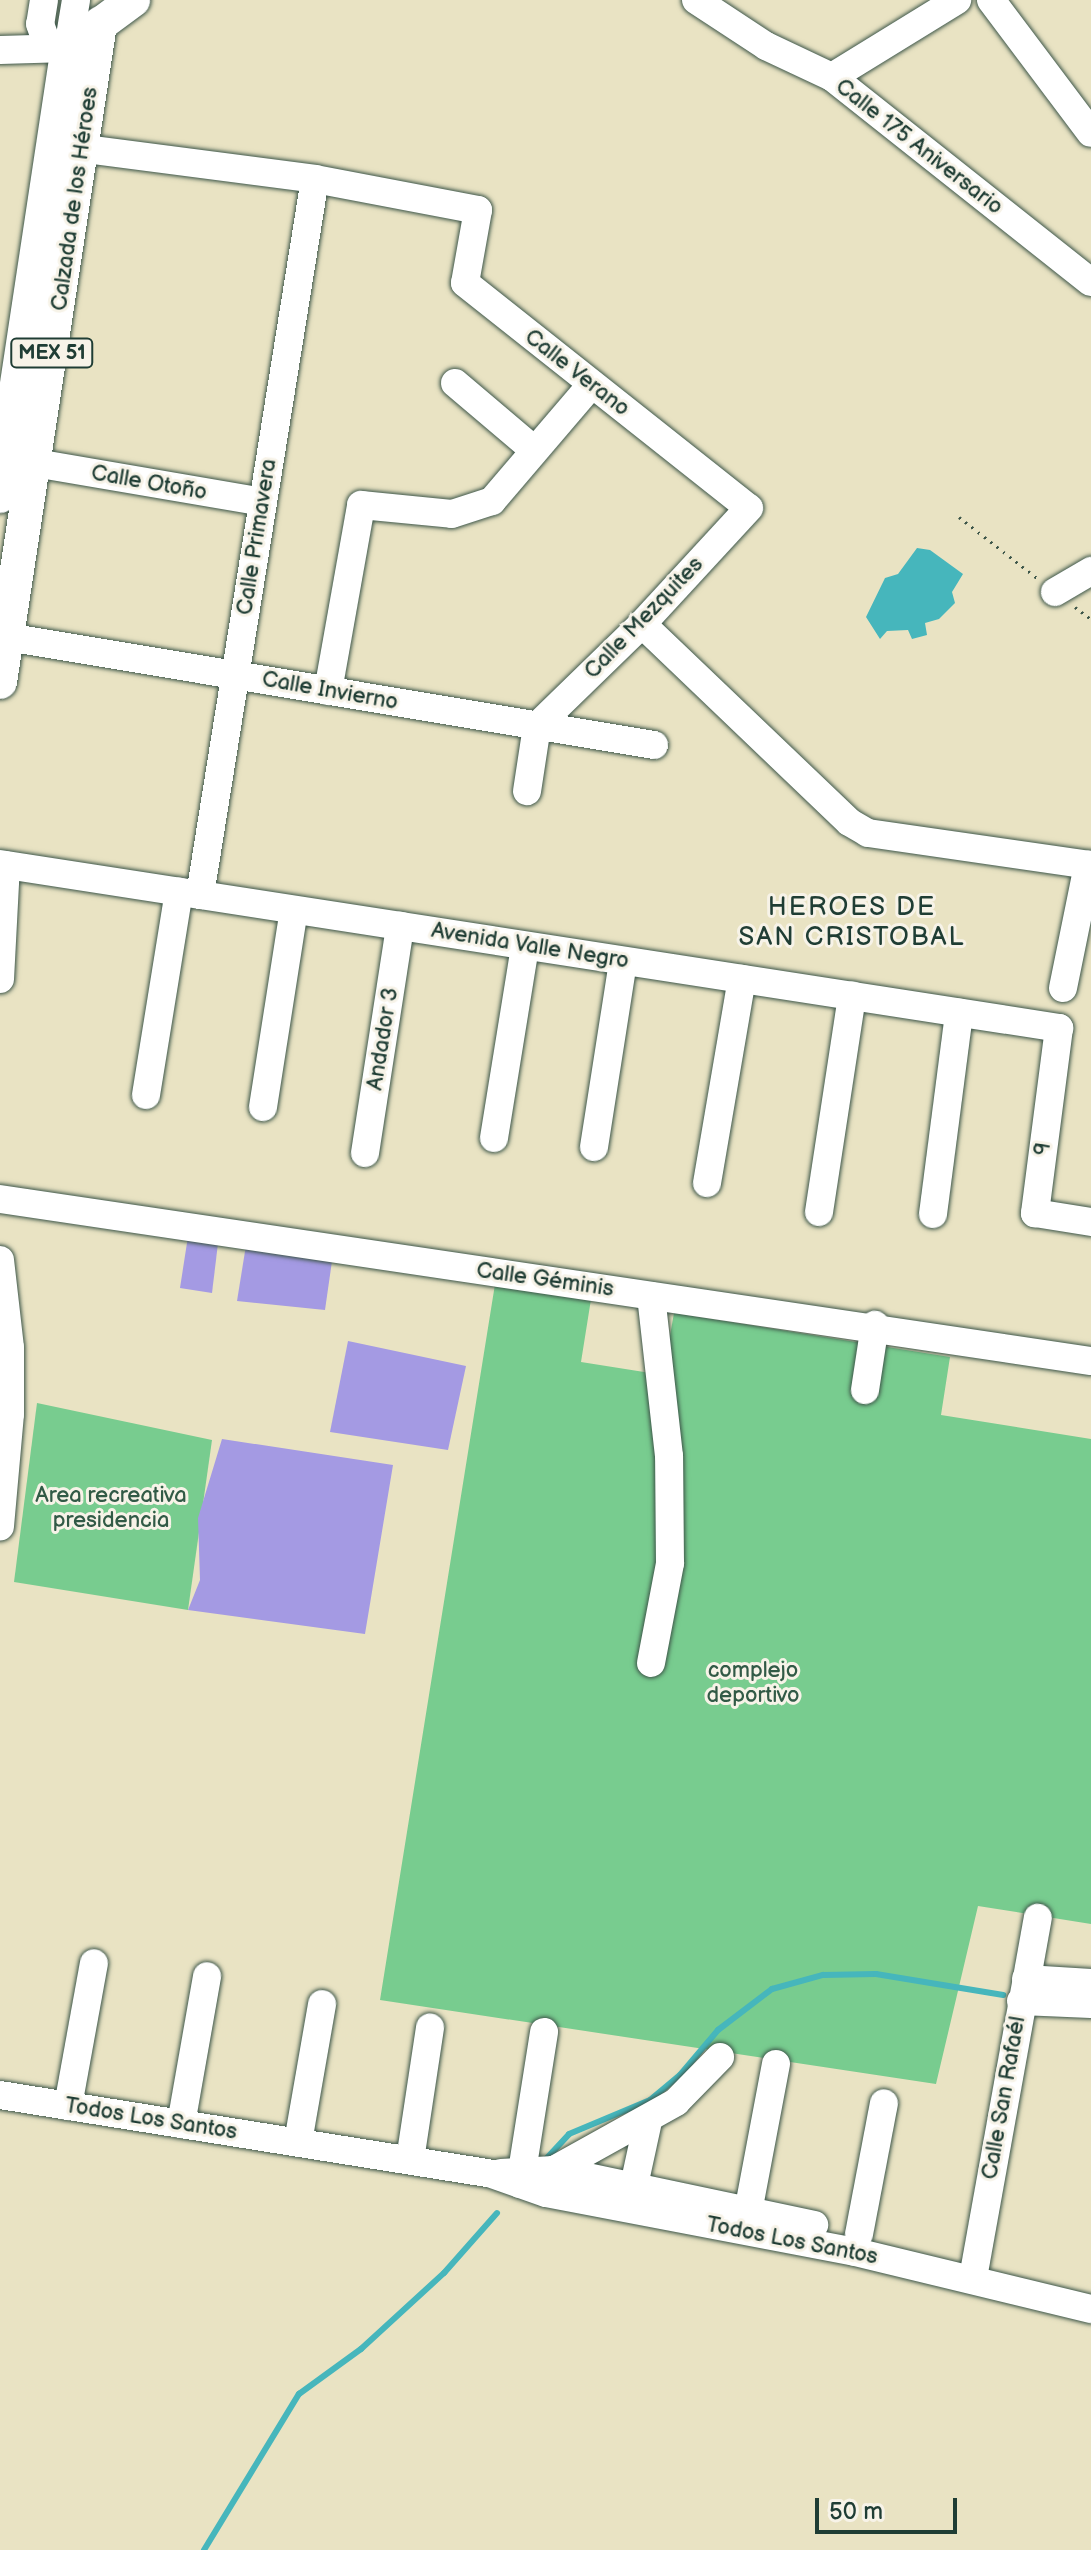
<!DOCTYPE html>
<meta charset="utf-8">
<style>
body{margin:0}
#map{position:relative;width:1091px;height:2550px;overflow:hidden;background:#e9e3c3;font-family:"Balsamiq Sans",sans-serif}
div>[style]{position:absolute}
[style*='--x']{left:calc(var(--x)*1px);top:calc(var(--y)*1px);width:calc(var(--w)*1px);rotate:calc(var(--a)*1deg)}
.green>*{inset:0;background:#78cc8f}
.water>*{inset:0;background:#46b6bc}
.stream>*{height:6px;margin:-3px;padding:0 3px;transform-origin:3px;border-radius:3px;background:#46b6bc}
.building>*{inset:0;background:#a49ae3}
.path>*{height:3px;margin-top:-1.5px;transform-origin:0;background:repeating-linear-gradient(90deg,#3d5649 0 2px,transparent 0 8px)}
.roads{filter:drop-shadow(0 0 2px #3d5649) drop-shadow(0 0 2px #3d5649)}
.minor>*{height:28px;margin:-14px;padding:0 14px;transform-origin:14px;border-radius:14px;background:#fff}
.major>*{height:34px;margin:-17px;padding:0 17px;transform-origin:17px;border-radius:17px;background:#fff}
span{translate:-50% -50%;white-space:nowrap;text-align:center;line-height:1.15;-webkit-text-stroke:6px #f7f3e8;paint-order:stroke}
.shield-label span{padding:2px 6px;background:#f7f3e8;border:2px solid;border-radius:6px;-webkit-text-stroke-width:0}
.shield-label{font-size:20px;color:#1f3d34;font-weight:700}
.street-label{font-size:22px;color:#1f3d34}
.park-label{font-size:22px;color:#315a46}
.quarter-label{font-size:26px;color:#1f3d34;letter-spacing:2px}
.scale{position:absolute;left:815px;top:2498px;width:142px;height:36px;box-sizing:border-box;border:4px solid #1f3d34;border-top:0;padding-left:10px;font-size:24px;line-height:28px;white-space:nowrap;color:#1f3d34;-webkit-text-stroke:6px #f7f3e8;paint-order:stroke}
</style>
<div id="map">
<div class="green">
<i style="clip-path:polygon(496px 1278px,592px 1293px,581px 1362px,663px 1375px,674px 1313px,950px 1357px,941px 1415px,1091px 1439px,1091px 1924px,978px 1906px,936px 2084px,380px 2000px)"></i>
<i style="clip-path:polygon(37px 1403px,212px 1440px,188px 1610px,14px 1582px)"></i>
</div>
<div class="water">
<i style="clip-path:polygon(917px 548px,930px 550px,963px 574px,952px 592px,955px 603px,939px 619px,925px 623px,927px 635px,912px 639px,908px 630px,887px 631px,880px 639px,866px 617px,885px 578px,898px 574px)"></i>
</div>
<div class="stream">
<i style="--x:545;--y:2160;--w:35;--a:-47"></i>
<i style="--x:569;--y:2134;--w:88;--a:-22.8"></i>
<i style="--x:650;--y:2100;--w:39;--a:-40"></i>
<i style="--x:680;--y:2075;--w:59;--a:-49.8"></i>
<i style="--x:718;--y:2030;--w:68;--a:-37.2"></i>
<i style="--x:772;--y:1989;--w:53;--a:-15.4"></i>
<i style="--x:823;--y:1975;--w:53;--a:-1.1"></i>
<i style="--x:876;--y:1974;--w:129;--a:9.4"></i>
<i style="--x:204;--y:2550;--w:183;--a:-58.7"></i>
<i style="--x:299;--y:2394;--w:77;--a:-36"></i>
<i style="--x:361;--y:2349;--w:113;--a:-42.5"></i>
<i style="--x:444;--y:2273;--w:80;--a:-48.5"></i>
</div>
<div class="building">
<i style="clip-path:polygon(189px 1230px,219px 1235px,212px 1293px,180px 1288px)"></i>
<i style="clip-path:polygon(247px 1239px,333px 1254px,325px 1310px,237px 1301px)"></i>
<i style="clip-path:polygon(348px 1341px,466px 1366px,448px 1450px,330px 1432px)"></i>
<i style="clip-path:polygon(222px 1439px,393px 1465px,365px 1634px,188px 1610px,200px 1580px,198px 1518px)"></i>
</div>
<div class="path">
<i style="--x:959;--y:517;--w:99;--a:38"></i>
<i style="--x:1075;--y:607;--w:20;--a:37"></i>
</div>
<div class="roads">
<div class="minor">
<i style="--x:44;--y:0;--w:24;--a:99"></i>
<i style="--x:40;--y:24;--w:23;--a:70"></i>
<i style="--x:696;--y:0;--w:84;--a:33.3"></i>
<i style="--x:766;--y:46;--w:73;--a:25.2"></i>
<i style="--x:832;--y:77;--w:330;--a:38.4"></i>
<i style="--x:991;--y:0;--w:166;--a:53.1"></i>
<i style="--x:0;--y:50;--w:68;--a:-1.7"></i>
<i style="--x:68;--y:48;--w:49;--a:-80.5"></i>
<i style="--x:832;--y:77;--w:147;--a:-31.6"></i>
<i style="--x:85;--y:149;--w:232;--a:7.4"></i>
<i style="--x:315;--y:179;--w:166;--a:10.8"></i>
<i style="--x:478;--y:210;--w:74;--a:100.1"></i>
<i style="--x:465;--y:283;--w:362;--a:38.4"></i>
<i style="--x:749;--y:508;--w:158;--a:132.7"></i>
<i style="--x:642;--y:624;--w:146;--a:135.8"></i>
<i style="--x:537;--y:726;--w:66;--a:98.7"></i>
<i style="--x:455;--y:383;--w:104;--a:40.3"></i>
<i style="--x:35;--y:463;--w:231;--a:9.7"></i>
<i style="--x:1055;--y:592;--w:42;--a:-30.3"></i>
<i style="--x:642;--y:624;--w:286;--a:43.7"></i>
<i style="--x:849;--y:822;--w:22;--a:30"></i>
<i style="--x:868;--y:833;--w:225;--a:8.2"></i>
<i style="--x:7;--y:637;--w:656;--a:9.48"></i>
<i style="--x:328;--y:691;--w:189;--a:-79.9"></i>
<i style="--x:361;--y:505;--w:91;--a:5.6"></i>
<i style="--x:452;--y:514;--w:42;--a:-18"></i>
<i style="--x:492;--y:501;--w:153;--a:-49.5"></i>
<i style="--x:0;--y:864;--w:1072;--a:8.8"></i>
<i style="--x:1059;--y:1028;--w:187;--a:97.4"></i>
<i style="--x:1035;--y:1213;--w:57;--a:9.1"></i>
<i style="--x:200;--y:895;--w:725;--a:-80.88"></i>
<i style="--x:0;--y:979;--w:114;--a:-87"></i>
<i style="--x:1063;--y:988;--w:126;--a:-78.5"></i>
<i style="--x:146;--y:1095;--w:206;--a:-80.8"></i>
<i style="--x:263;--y:1107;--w:199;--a:-81.1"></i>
<i style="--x:494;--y:1138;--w:194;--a:-80.8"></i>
<i style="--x:594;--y:1147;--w:188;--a:-81.1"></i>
<i style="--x:365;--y:1153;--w:230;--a:-81.2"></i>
<i style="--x:707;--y:1183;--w:207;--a:-80.3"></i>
<i style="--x:0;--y:1199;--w:1103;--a:8.45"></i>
<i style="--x:819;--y:1212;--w:219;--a:-81.3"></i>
<i style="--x:933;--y:1214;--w:203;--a:-82.6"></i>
<i style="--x:0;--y:1260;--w:89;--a:83.5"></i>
<i style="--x:10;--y:1348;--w:66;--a:90"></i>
<i style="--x:10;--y:1414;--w:113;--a:95.1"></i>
<i style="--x:865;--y:1390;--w:66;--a:-81.3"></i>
<i style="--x:651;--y:1663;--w:102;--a:-79.2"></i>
<i style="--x:670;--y:1563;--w:107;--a:-90.5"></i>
<i style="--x:669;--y:1456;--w:161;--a:-96.4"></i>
<i style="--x:1026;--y:1979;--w:65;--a:3.5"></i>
<i style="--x:1021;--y:2001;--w:70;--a:2.5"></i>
<i style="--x:0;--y:2095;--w:498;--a:9.1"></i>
<i style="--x:492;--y:2174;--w:57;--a:19.4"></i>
<i style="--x:546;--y:2193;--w:315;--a:10.8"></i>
<i style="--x:855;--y:2252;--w:243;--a:13.6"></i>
<i style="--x:68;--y:2106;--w:145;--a:-79.7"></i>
<i style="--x:181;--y:2124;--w:150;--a:-80"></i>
<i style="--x:298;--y:2142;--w:140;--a:-80.1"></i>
<i style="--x:410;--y:2160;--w:134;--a:-81.4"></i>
<i style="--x:501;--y:2173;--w:53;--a:-3.2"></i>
<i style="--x:554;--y:2170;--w:266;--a:11.9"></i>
<i style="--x:551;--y:2178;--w:9;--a:-69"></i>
<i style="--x:554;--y:2170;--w:140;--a:-29.1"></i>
<i style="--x:676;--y:2102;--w:63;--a:-45.6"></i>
<i style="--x:520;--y:2184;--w:154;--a:-81"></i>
<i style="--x:633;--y:2190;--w:71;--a:-77.7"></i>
<i style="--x:745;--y:2228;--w:167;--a:-79.3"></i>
<i style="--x:859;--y:2234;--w:133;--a:-79.2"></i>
<i style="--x:973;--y:2278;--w:366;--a:-79.8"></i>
</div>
<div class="major">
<i style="--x:0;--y:496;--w:453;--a:-81.4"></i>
<i style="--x:68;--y:48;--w:81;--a:-36.4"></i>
<i style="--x:0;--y:682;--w:666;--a:-81.36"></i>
</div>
</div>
<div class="shield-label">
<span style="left:52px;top:353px">MEX 51</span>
</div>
<div class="street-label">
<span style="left:919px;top:147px;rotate:38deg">Calle 175 Aniversario</span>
<span style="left:75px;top:199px;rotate:-82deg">Calzada de los Héroes</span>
<span style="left:577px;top:373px;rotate:38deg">Calle Verano</span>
<span style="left:149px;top:483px;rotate:10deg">Calle Otoño</span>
<span style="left:257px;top:537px;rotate:-81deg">Calle Primavera</span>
<span style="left:644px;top:618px;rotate:-46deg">Calle Mezquites</span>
<span style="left:330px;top:691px;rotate:10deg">Calle Invierno</span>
<span style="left:530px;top:946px;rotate:9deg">Avenida Valle Negro</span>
<span style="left:383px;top:1039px;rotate:-81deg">Andador 3</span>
<span style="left:1043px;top:1149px;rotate:-82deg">9</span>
<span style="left:545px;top:1280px;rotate:8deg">Calle Géminis</span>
<span style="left:1004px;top:2098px;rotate:-80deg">Calle San Rafaél</span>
<span style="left:151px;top:2119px;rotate:9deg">Todos Los Santos</span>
<span style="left:792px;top:2241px;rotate:11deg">Todos Los Santos</span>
</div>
<div class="park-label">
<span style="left:111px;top:1508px">Area recreativa<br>presidencia</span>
<span style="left:753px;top:1683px">complejo<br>deportivo</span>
</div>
<div class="quarter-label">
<span style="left:852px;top:923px">HEROES DE<br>SAN CRISTOBAL</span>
</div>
<div class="scale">50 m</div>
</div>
